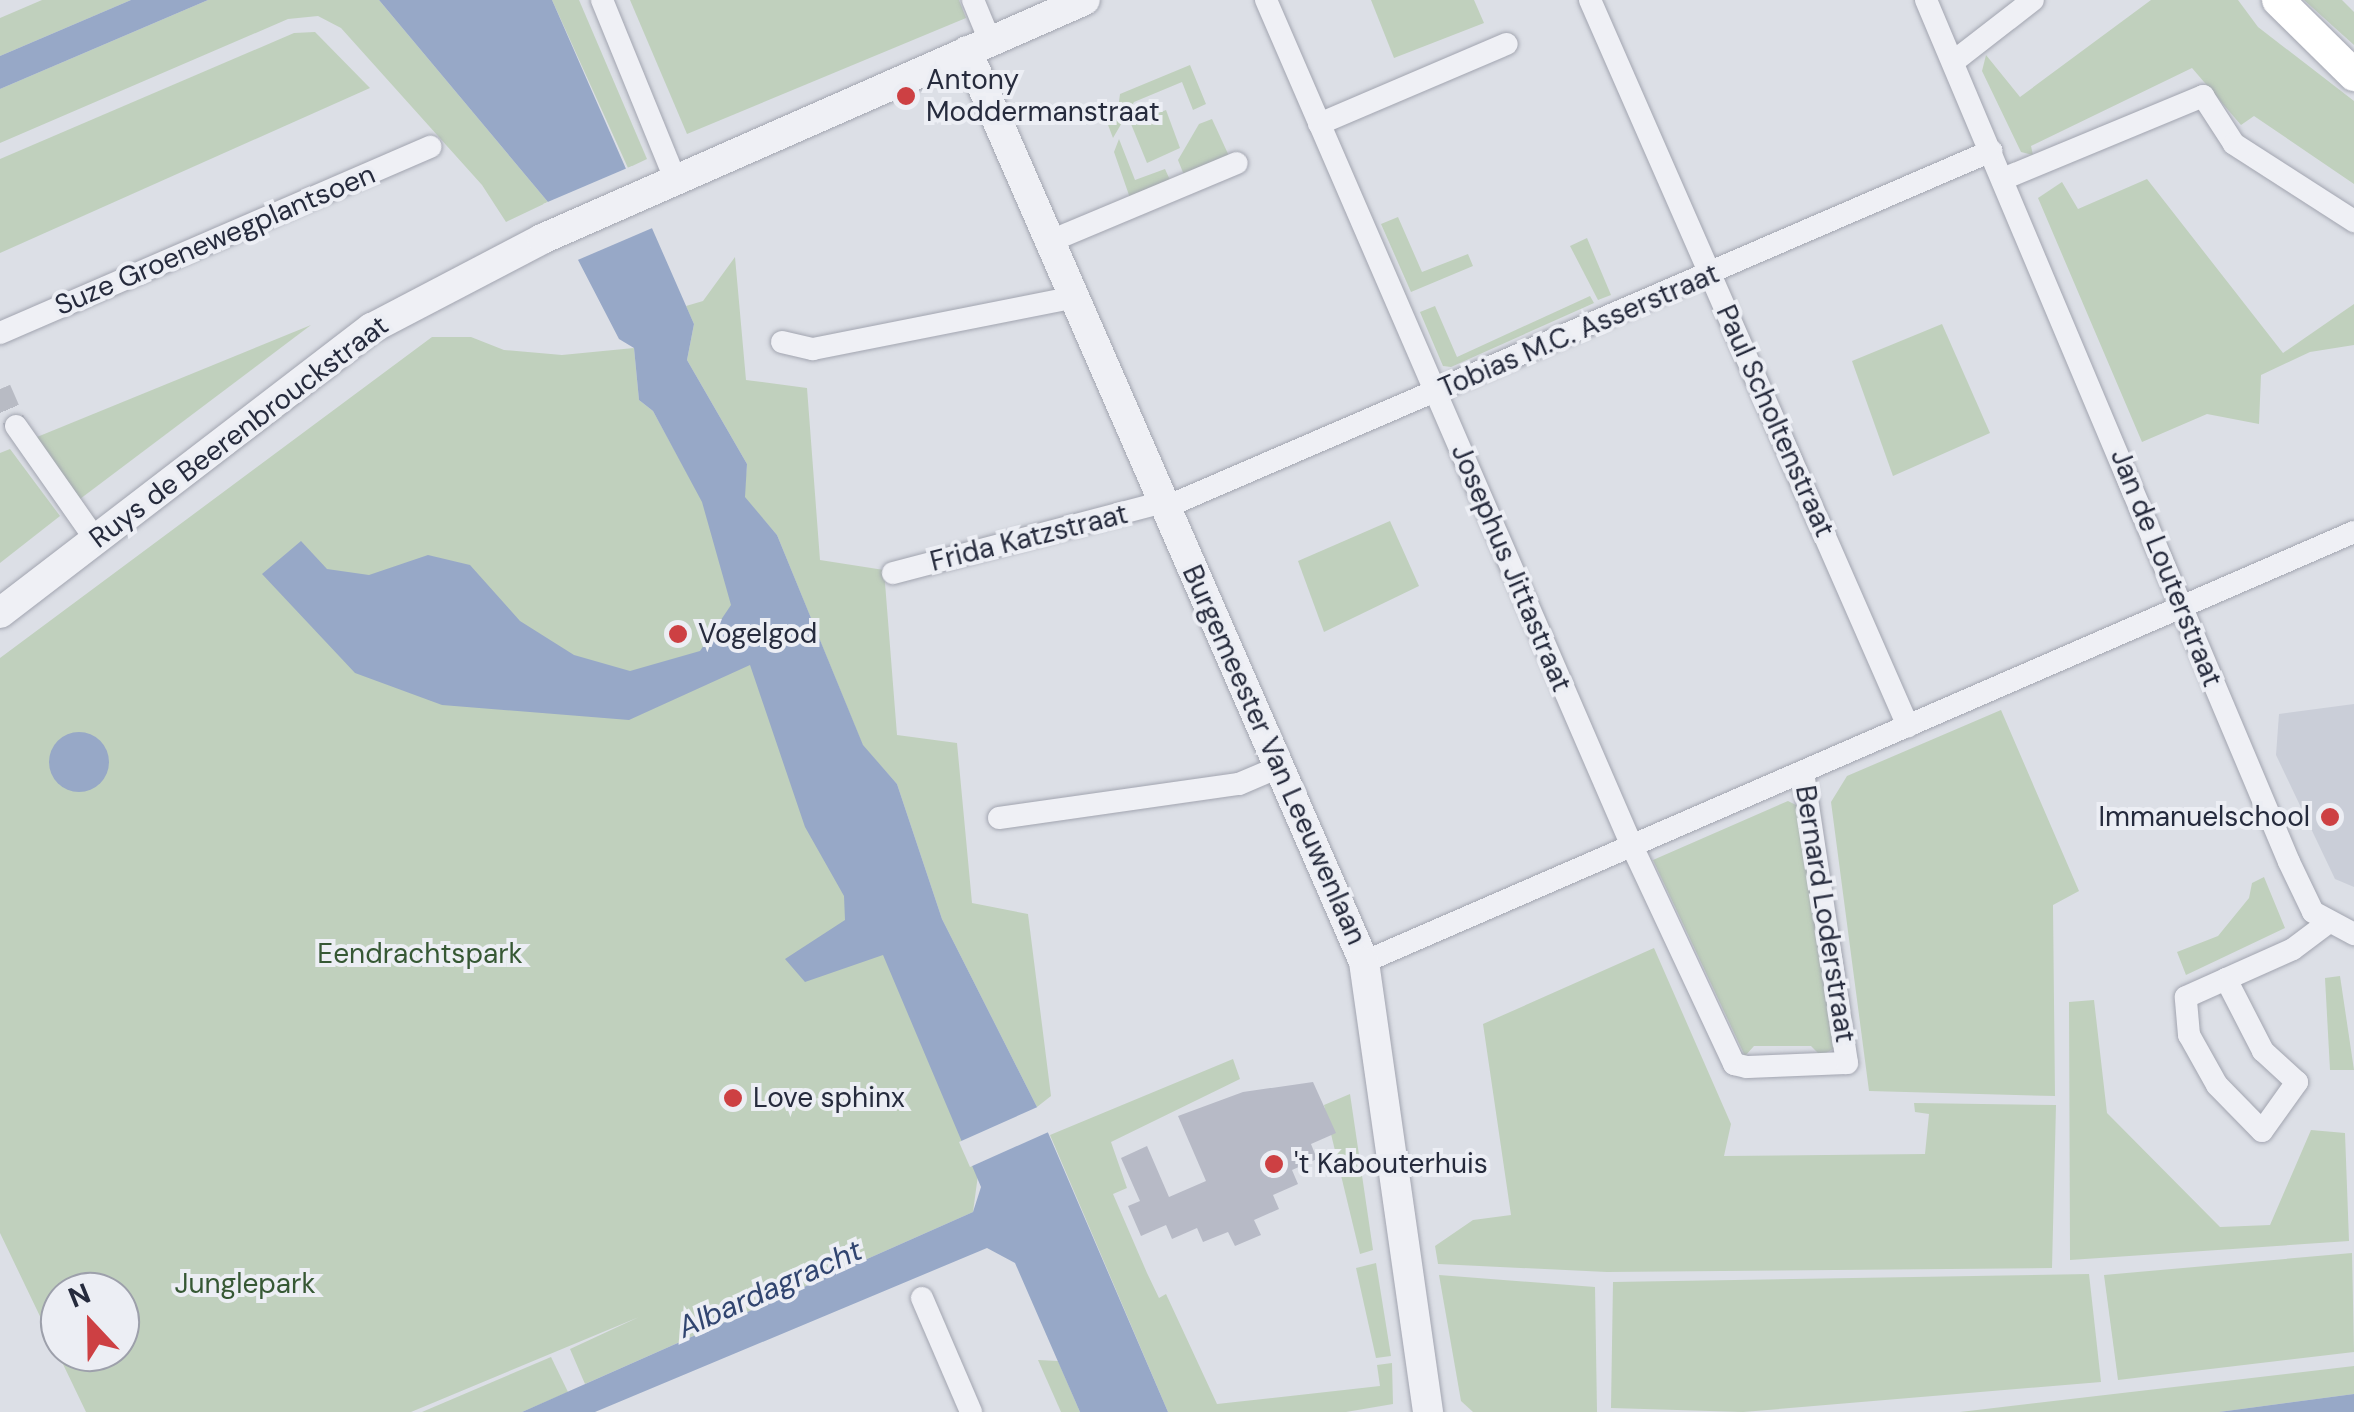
<!DOCTYPE html>
<style>
body{margin:0}
#map{position:relative;width:2354px;height:1412px;overflow:hidden;background:#dcdfe6;font-family:"DM Sans",sans-serif}
div>[style]{position:absolute}
[style*='--x']{left:calc(var(--x)*1px);top:calc(var(--y)*1px);width:calc(var(--w)*1px);rotate:calc(var(--a)*1deg)}
.built>*{inset:0;background:#caced8}
.green>*{inset:0;background:#c0d0bd}
.water>*{inset:0;background:#97a8c7}
.round{border-radius:50%}
.pier>*{inset:0;background:#dcdfe6}
.building>*{inset:0;background:#b7bac6}
.minor-tunnel>*{height:22px;margin-top:-11px;transform-origin:0;background:repeating-linear-gradient(90deg,#b8bbc4 0 22px,transparent 0 33px)}
.roads{filter:drop-shadow(0 0 2px #a2a5b0) drop-shadow(0 0 2px #a2a5b0)}
.minor>*{height:22px;margin:-11px;padding:0 11px;transform-origin:11px;border-radius:11px;background:#eff0f5}
.tertiary>*{height:30px;margin:-15px;padding:0 15px;transform-origin:15px;border-radius:15px;background:#eff0f5}
.secondary>*{height:32px;margin:-16px;padding:0 16px;transform-origin:16px;border-radius:16px;background:#fff}
.dots>*{width:28px;height:28px;translate:-50% -50%;box-sizing:border-box;border:5px solid #eceef4;border-radius:50%}
span{translate:-50% -50%;white-space:nowrap;text-align:center;line-height:1.15;-webkit-text-stroke:8px #eceef4;paint-order:stroke}
.poi-label{font-size:28px;color:#262b3d}
.left{translate:0 -50%;text-align:left}
.right{translate:-100% -50%;text-align:right}
.street-label{font-size:28px;color:#262b3d}
.park-label{font-size:28px;color:#365834}
.water-label{font-size:30px;color:#314570;font-style:italic}
.north{position:absolute;left:40px;top:1272px;width:100px;height:100px;box-sizing:border-box;background:#eceef4;border:2px solid #9da0ab;border-radius:50%;rotate:338deg;font-size:28px;font-weight:700;line-height:40px;text-align:center;color:#262b3d}
.north::after{content:'';display:block;margin:auto;width:35px;height:45px;background:#cd4043;clip-path:polygon(50% 0,100% 100%,50% 72%,0 100%)}
</style>
<div id="map">
<div class="built">
<i style="clip-path:polygon(2354px 704px,2354px 887px,2335px 879px,2276px 755px,2279px 714px)"></i>
</div>
<div class="green">
<i style="clip-path:polygon(42px 0,131px 0,0 56px,0 18px)"></i>
<i style="clip-path:polygon(208px 0,379px 0,548px 202px,506px 222px,482px 185px,341px 28px,318px 16px,288px 19px,0 143px,0 89px)"></i>
<i style="clip-path:polygon(552px 0,579px 0,647px 159px,628px 168px)"></i>
<i style="clip-path:polygon(630px 0,959px 0,966px 18px,687px 134px)"></i>
<i style="clip-path:polygon(1371px 0,1474px 0,1484px 23px,1394px 58px)"></i>
<i style="clip-path:polygon(2151px 0,2238px 0,2258px 27px,2354px 101px,2354px 184px,2254px 116px,2241px 125px,2192px 68px,2031px 146px,2033px 155px,2021px 152px,1982px 71px,1986px 55px,2020px 97px)"></i>
<i style="clip-path:polygon(2304px 0,2342px 0,2354px 12px,2354px 45px)"></i>
<i style="clip-path:polygon(315px 32px,370px 88px,0 253px,0 159px,294px 33px)"></i>
<i style="clip-path:polygon(1190px 65px,1206px 104px,1193px 110px,1182px 82px,1134px 102px,1113px 138px,1105px 117px,1118px 109px,1120px 94px)"></i>
<i style="clip-path:polygon(1166px 110px,1180px 148px,1147px 163px,1131px 124px)"></i>
<i style="clip-path:polygon(1212px 119px,1229px 156px,1184px 175px,1178px 160px,1199px 124px)"></i>
<i style="clip-path:polygon(1119px 139px,1135px 180px,1165px 169px,1170px 180px,1130px 198px,1114px 152px)"></i>
<i style="clip-path:polygon(2147px 179px,2283px 353px,2354px 304px,2354px 345px,2310px 352px,2261px 375px,2259px 424px,2207px 414px,2142px 442px,2038px 198px,2062px 182px,2078px 209px)"></i>
<i style="clip-path:polygon(1398px 217px,1422px 272px,1468px 254px,1473px 266px,1411px 292px,1381px 224px)"></i>
<i style="clip-path:polygon(1587px 238px,1611px 295px,1598px 300px,1570px 246px)"></i>
<i style="clip-path:polygon(735px 257px,746px 380px,807px 388px,820px 560px,884px 570px,897px 735px,957px 743px,972px 903px,1028px 914px,1051px 1096px,1037px 1107px,942px 919px,897px 784px,863px 746px,777px 535px,744px 497px,747px 464px,687px 360px,694px 324px,686px 306px,703px 301px)"></i>
<i style="clip-path:polygon(1590px 296px,1594px 303px,1451px 367px,1443px 366px,1420px 312px,1435px 306px,1457px 357px)"></i>
<i style="clip-path:polygon(1942px 324px,1990px 433px,1893px 476px,1852px 361px)"></i>
<i style="clip-path:polygon(311px 325px,76px 502px,37px 437px)"></i>
<i style="clip-path:polygon(evenodd,432px 337px,471px 337px,504px 350px,562px 355px,634px 348px,639px 400px,653px 411px,703px 502px,773px 719px,1000px 1165px,978px 1175px,973px 1212px,585px 1384px,570px 1349px,639px 1317px,411px 1412px,86px 1412px,0 1233px,0 658px,432px 337px,60px 1292px,120px 1292px,120px 1352px,60px 1352px,60px 1292px)"></i>
<i style="clip-path:polygon(10px 449px,60px 516px,0 563px,0 453px)"></i>
<i style="clip-path:polygon(1390px 521px,1419px 586px,1324px 632px,1298px 561px)"></i>
<i style="clip-path:polygon(2001px 710px,2079px 891px,2053px 905px,2055px 1096px,1869px 1091px,1831px 802px,1847px 776px)"></i>
<i style="clip-path:polygon(1788px 801px,1802px 808px,1840px 1045px,1821px 1056px,1811px 1046px,1754px 1046px,1745px 1056px,1653px 860px)"></i>
<i style="clip-path:polygon(2264px 877px,2285px 928px,2186px 975px,2177px 952px,2218px 936px,2249px 898px,2252px 883px)"></i>
<i style="clip-path:polygon(1654px 948px,1731px 1124px,1724px 1156px,1925px 1154px,1929px 1114px,1915px 1112px,1914px 1103px,2056px 1105px,2052px 1268px,1607px 1272px,1438px 1264px,1435px 1246px,1473px 1220px,1511px 1215px,1483px 1024px)"></i>
<i style="clip-path:polygon(2340px 976px,2354px 1070px,2330px 1070px,2325px 978px)"></i>
<i style="clip-path:polygon(2094px 1000px,2107px 1113px,2220px 1227px,2270px 1225px,2311px 1130px,2345px 1133px,2349px 1241px,2070px 1260px,2069px 1002px)"></i>
<i style="clip-path:polygon(1233px 1059px,1240px 1079px,1111px 1142px,1127px 1188px,1113px 1194px,1147px 1273px,1159px 1298px,1166px 1294px,1217px 1404px,1380px 1386px,1377px 1365px,1392px 1363px,1393px 1404px,1346px 1412px,1168px 1412px,1050px 1135px)"></i>
<i style="clip-path:polygon(1350px 1094px,1373px 1250px,1360px 1254px,1324px 1105px)"></i>
<i style="clip-path:polygon(2352px 1253px,2354px 1352px,2118px 1380px,2104px 1275px)"></i>
<i style="clip-path:polygon(1376px 1263px,1391px 1356px,1376px 1358px,1356px 1268px)"></i>
<i style="clip-path:polygon(2089px 1274px,2101px 1382px,1743px 1412px,1611px 1408px,1613px 1282px)"></i>
<i style="clip-path:polygon(1439px 1275px,1595px 1287px,1597px 1412px,1473px 1412px,1461px 1401px)"></i>
<i style="clip-path:polygon(551px 1357px,568px 1392px,522px 1412px,422px 1412px)"></i>
<i style="clip-path:polygon(1038px 1360px,1058px 1361px,1080px 1412px,1061px 1412px)"></i>
<i style="clip-path:polygon(2354px 1366px,2354px 1394px,2219px 1412px,1960px 1412px)"></i>
</div>
<div class="water">
<i style="clip-path:polygon(131px 0,208px 0,0 89px,0 56px)"></i>
<i style="clip-path:polygon(379px 0,552px 0,694px 324px,687px 360px,747px 464px,745px 497px,777px 535px,863px 745px,897px 784px,942px 919px,1037px 1107px,1168px 1412px,1080px 1412px,1015px 1263px,987px 1248px,595px 1412px,522px 1412px,973px 1212px,981px 1187px,883px 955px,805px 982px,785px 959px,845px 920px,844px 896px,805px 827px,750px 665px,629px 720px,442px 705px,355px 673px,262px 574px,301px 541px,327px 569px,369px 575px,428px 555px,470px 565px,520px 621px,574px 655px,630px 671px,700px 651px,731px 605px,702px 502px,653px 411px,639px 400px,634px 348px,619px 339px,548px 202px)"></i>
<i class="round" style="left:49px;top:732px;width:60px;height:60px"></i>
<i style="clip-path:polygon(2354px 1394px,2354px 1412px,2219px 1412px)"></i>
</div>
<div class="pier">
<i style="clip-path:polygon(632px 166px,657px 226px,573px 262px,543px 204px)"></i>
<i style="clip-path:polygon(1042px 1105px,1053px 1130px,970px 1167px,959px 1142px)"></i>
</div>
<div class="building">
<i style="clip-path:polygon(1313px 1082px,1336px 1133px,1311px 1144px,1317px 1159px,1292px 1170px,1298px 1184px,1273px 1195px,1279px 1209px,1254px 1220px,1261px 1235px,1235px 1246px,1228px 1232px,1203px 1242px,1197px 1228px,1172px 1239px,1166px 1225px,1141px 1236px,1128px 1206px,1140px 1201px,1121px 1158px,1147px 1146px,1169px 1197px,1206px 1181px,1178px 1116px,1243px 1092px)"></i>
</div>
<div class="minor-tunnel">
<i style="--x:0;--y:389;--w:40;--a:66.6"></i>
</div>
<div class="roads">
<div class="minor">
<i style="--x:602;--y:0;--w:196;--a:67.8"></i>
<i style="--x:973;--y:0;--w:44;--a:67.5"></i>
<i style="--x:1266;--y:0;--w:922;--a:66.61"></i>
<i style="--x:1632;--y:846;--w:241;--a:64.9"></i>
<i style="--x:1734;--y:1064;--w:13;--a:13"></i>
<i style="--x:1747;--y:1067;--w:100;--a:-2.3"></i>
<i style="--x:1847;--y:1063;--w:294;--a:-98.6"></i>
<i style="--x:1590;--y:0;--w:793;--a:66.35"></i>
<i style="--x:1926;--y:0;--w:935;--a:67.16"></i>
<i style="--x:2289;--y:862;--w:55;--a:64.4"></i>
<i style="--x:2313;--y:912;--w:47;--a:28.2"></i>
<i style="--x:1953;--y:62;--w:101;--a:-37.8"></i>
<i style="--x:1319;--y:124;--w:204;--a:-23.1"></i>
<i style="--x:2003;--y:179;--w:217;--a:-22.5"></i>
<i style="--x:2203;--y:96;--w:57;--a:57.1"></i>
<i style="--x:2234;--y:144;--w:143;--a:32.7"></i>
<i style="--x:1053;--y:240;--w:199;--a:-22.7"></i>
<i style="--x:0;--y:333;--w:469;--a:-23.4"></i>
<i style="--x:782;--y:342;--w:32;--a:13"></i>
<i style="--x:813;--y:349;--w:267;--a:-11.2"></i>
<i style="--x:16;--y:426;--w:138;--a:55"></i>
<i style="--x:1166;--y:507;--w:899;--a:-23.34"></i>
<i style="--x:893;--y:573;--w:280;--a:-14.7"></i>
<i style="--x:999;--y:818;--w:242;--a:-8.1"></i>
<i style="--x:1239;--y:784;--w:43;--a:-23"></i>
<i style="--x:1364;--y:962;--w:1079;--a:-23.48"></i>
<i style="--x:2226;--y:979;--w:81;--a:62.8"></i>
<i style="--x:2263;--y:1051;--w:46;--a:42.4"></i>
<i style="--x:2297;--y:1082;--w:60;--a:125.5"></i>
<i style="--x:2262;--y:1131;--w:64;--a:-134.4"></i>
<i style="--x:2217;--y:1085;--w:57;--a:-119.2"></i>
<i style="--x:2189;--y:1035;--w:38;--a:-95"></i>
<i style="--x:2186;--y:997;--w:44;--a:-24.2"></i>
<i style="--x:2226;--y:979;--w:73;--a:-24.1"></i>
<i style="--x:2293;--y:949;--w:40;--a:-37"></i>
<i style="--x:922;--y:1298;--w:124;--a:66.7"></i>
</div>
<div class="tertiary">
<i style="--x:967;--y:51;--w:994;--a:66.45"></i>
<i style="--x:1364;--y:962;--w:455;--a:81.9"></i>
<i style="--x:0;--y:613;--w:469;--a:-37.5"></i>
<i style="--x:372;--y:328;--w:192;--a:-27.6"></i>
<i style="--x:542;--y:239;--w:593;--a:-23.76"></i>
</div>
<div class="secondary">
<i style="--x:2278;--y:0;--w:107;--a:44.6"></i>
</div>
</div>
<div class="dots">
<i style="left:906px;top:96px;background:#cd4043"></i>
<i style="left:678px;top:634px;background:#cd4043"></i>
<i style="left:2330px;top:817px;background:#cd4043"></i>
<i style="left:733px;top:1098px;background:#cd4043"></i>
<i style="left:1274px;top:1164px;background:#cd4043"></i>
</div>
<div class="poi-label">
<span class="left" style="left:926px;top:96px">Antony<br>Moddermanstraat</span>
<span class="left" style="left:698px;top:634px">Vogelgod</span>
<span class="right" style="left:2310px;top:817px">Immanuelschool</span>
<span class="left" style="left:753px;top:1098px">Love sphinx</span>
<span class="left" style="left:1294px;top:1164px">'t Kabouterhuis</span>
</div>
<div class="street-label">
<span style="left:215px;top:240px;rotate:-23deg">Suze Groenewegplantsoen</span>
<span style="left:1579px;top:331px;rotate:-23deg">Tobias M.C. Asserstraat</span>
<span style="left:1775px;top:421px;rotate:66deg">Paul Scholtenstraat</span>
<span style="left:239px;top:432px;rotate:-37deg">Ruys de Beerenbrouckstraat</span>
<span style="left:1029px;top:538px;rotate:-14deg">Frida Katzstraat</span>
<span style="left:1511px;top:568px;rotate:67deg">Josephus Jittastraat</span>
<span style="left:2166px;top:568px;rotate:68deg">Jan de Louterstraat</span>
<span style="left:1274px;top:755px;rotate:66deg">Burgemeester Van Leeuwenlaan</span>
<span style="left:1825px;top:914px;rotate:81deg">Bernard Loderstraat</span>
</div>
<div class="park-label">
<span style="left:420px;top:954px">Eendrachtspark</span>
<span style="left:245px;top:1284px">Junglepark</span>
</div>
<div class="water-label">
<span style="left:770px;top:1289px;rotate:-24deg">Albardagracht</span>
</div>
<div class="north">N</div>
</div>
